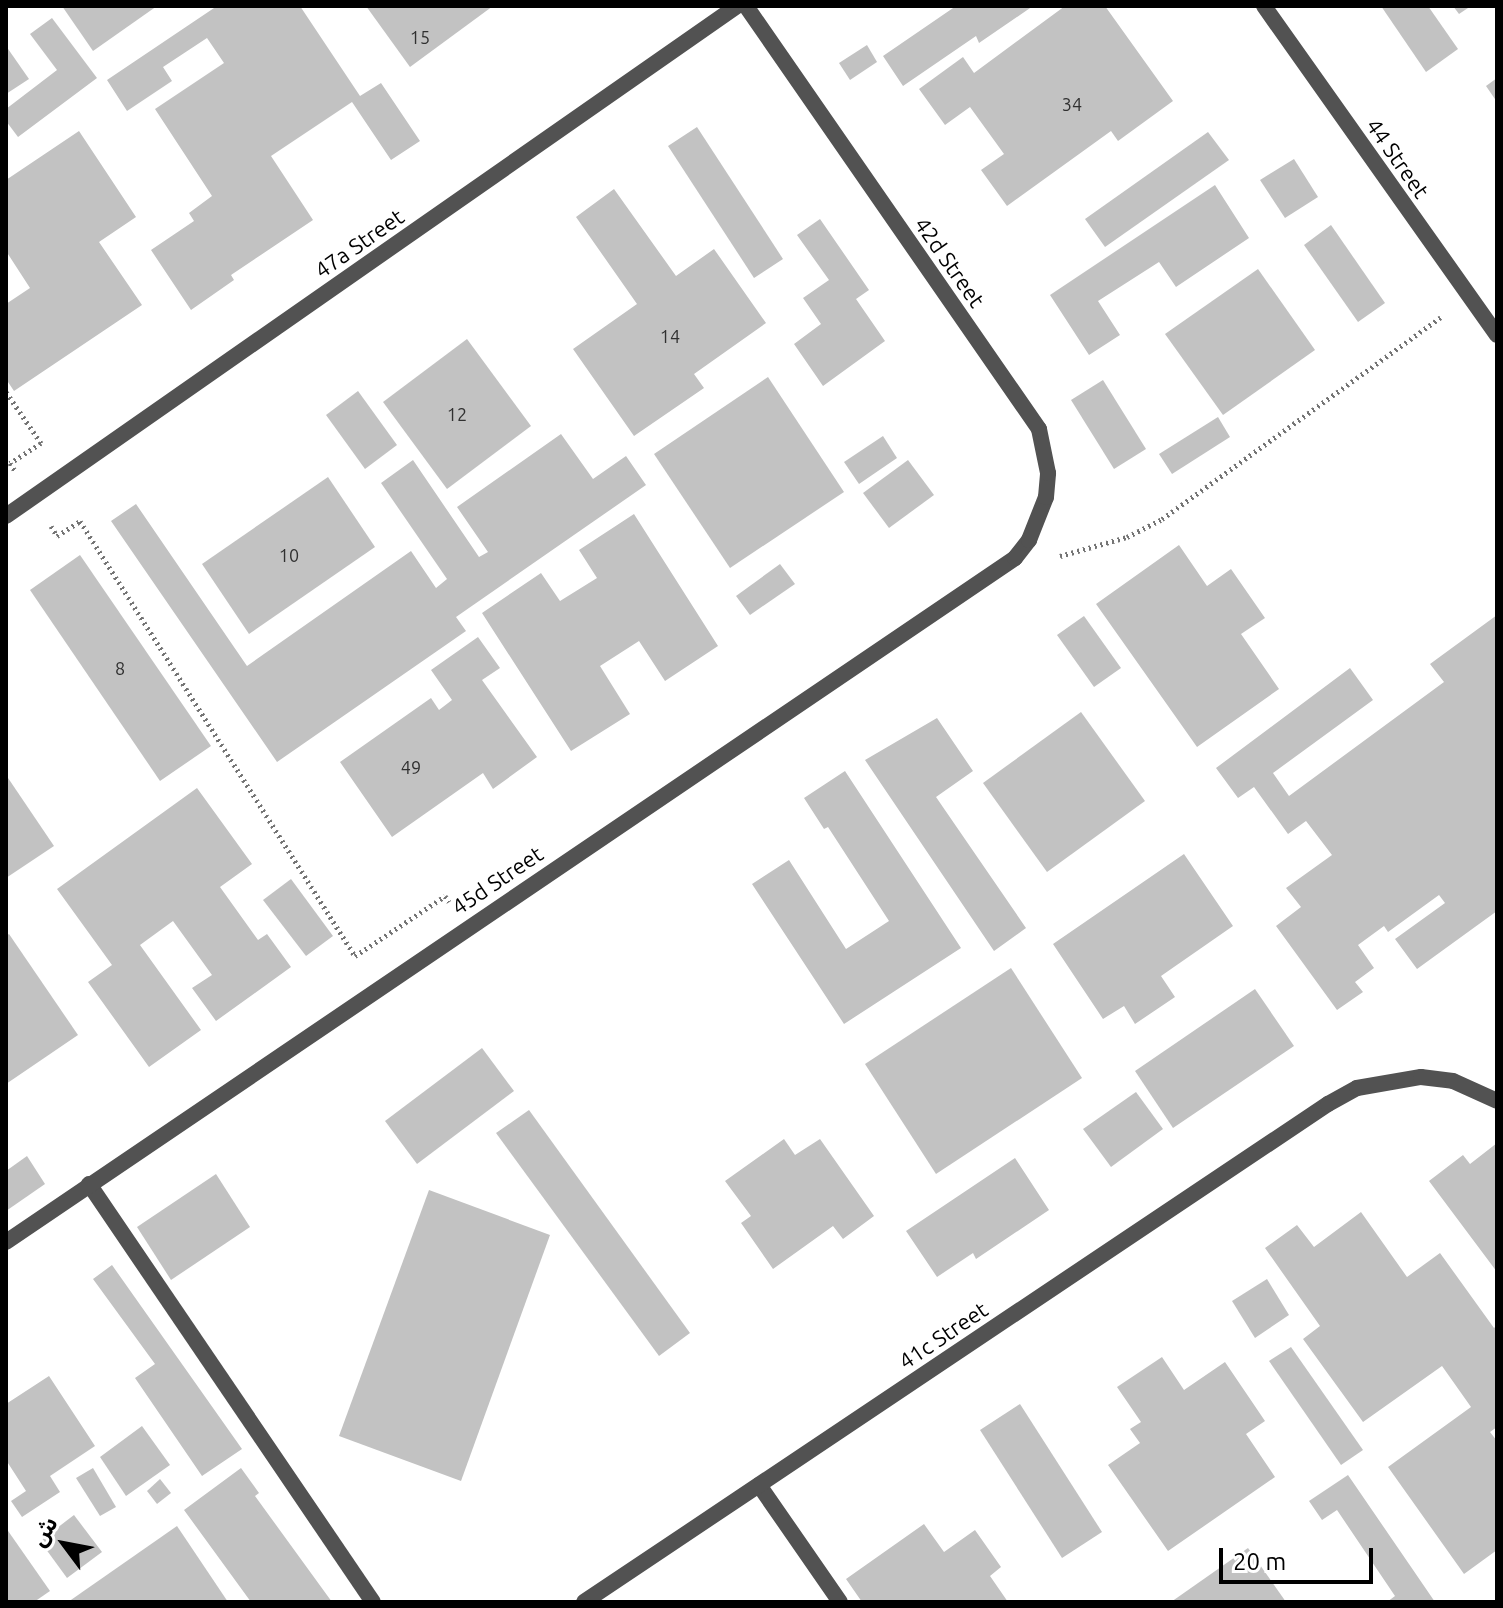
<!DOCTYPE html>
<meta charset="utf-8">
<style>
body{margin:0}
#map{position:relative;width:1503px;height:1608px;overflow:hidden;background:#fff;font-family:Ubuntu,"Noto Sans Arabic",sans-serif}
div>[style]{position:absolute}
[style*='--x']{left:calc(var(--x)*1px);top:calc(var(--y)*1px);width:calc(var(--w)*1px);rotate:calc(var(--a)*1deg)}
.building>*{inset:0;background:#c2c2c2}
.path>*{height:5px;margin-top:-2.5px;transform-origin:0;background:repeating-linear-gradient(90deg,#747474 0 2px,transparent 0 6px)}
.service>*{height:16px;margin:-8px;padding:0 8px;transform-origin:8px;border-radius:8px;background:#525252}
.minor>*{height:16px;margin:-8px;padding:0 8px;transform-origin:8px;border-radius:8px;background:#525252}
.tertiary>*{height:16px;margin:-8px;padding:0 8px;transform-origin:8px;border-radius:8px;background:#525252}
span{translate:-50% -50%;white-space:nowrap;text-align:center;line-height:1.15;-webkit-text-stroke:6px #fff;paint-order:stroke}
.number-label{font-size:18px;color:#303030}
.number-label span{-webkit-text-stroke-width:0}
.street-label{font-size:22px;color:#000}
.frame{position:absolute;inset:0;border:8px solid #000;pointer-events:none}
.north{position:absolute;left:24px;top:1504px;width:80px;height:80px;-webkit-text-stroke:6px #fff;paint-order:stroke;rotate:302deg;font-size:22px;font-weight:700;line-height:32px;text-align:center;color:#000}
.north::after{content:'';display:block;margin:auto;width:28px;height:36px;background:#000;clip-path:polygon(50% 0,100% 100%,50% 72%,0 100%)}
.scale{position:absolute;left:1219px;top:1548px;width:154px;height:36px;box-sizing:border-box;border:4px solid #000;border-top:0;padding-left:10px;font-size:24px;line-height:28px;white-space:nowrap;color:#000;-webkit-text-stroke:6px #fff;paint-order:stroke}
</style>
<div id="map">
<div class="building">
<i style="clip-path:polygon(62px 6px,157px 6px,93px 51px)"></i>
<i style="clip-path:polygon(217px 6px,300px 6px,360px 96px,381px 83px,420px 141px,391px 160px,352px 102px,271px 156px,313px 220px,231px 275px,234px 280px,191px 310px,151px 250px,194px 221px,189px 213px,212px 196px,155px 109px,224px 63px,207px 38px,163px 67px,172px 81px,127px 111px,107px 80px)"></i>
<i style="clip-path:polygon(366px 6px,493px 6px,410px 67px)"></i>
<i style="clip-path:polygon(956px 6px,1033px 6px,979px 43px,976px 36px,903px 86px,883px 56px)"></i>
<i style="clip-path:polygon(1065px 6px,1105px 6px,1173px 101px,1118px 141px,1111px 131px,1007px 206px,981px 170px,1004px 154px,970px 107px,945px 125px,919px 89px,963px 57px,974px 73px)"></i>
<i style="clip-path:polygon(1381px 6px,1428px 6px,1458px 49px,1426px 72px)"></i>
<i style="clip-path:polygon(1453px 6px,1471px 6px,1459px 14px)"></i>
<i style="clip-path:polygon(52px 18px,97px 78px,18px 137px,6px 121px,6px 109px,57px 70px,30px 34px)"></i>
<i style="clip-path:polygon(867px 45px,877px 62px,850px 80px,839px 63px)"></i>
<i style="clip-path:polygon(6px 46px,29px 79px,6px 94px)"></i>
<i style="clip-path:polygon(1497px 78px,1497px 102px,1486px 86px)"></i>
<i style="clip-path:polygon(697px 127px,783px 259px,754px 278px,668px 146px)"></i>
<i style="clip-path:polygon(79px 131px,136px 217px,99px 242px,142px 305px,14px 391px,6px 379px,6px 304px,30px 288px,6px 251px,6px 180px)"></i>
<i style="clip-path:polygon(1208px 132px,1229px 160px,1105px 247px,1085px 219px)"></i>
<i style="clip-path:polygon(1294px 159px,1318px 197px,1285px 218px,1260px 180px)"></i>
<i style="clip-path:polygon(1215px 185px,1249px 238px,1176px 287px,1159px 262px,1098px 301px,1120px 335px,1089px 355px,1050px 295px)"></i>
<i style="clip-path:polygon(614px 189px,676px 276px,714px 249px,766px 323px,694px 374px,704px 388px,634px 436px,573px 349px,637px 304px,576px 217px)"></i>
<i style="clip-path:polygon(820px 219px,869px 290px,856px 299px,885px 341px,823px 386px,794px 344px,821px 324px,803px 298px,829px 280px,797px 235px)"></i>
<i style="clip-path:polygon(1331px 225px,1385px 303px,1358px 322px,1304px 245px)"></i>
<i style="clip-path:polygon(1258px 269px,1315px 350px,1223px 415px,1165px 334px)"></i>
<i style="clip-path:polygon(467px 339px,531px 426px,447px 489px,383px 402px)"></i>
<i style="clip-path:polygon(768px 377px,844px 492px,730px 568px,654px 454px)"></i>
<i style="clip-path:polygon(1103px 380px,1146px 449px,1114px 469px,1071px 400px)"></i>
<i style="clip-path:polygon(358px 391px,397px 445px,365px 469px,326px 415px)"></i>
<i style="clip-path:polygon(1218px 417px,1230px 437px,1172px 474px,1159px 454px)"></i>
<i style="clip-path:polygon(561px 434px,593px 479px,626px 456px,646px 485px,456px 617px,466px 631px,277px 762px,111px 521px,136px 504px,247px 666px,411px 551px,436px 588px,447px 579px,381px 483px,413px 460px,479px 557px,488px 552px,457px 507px)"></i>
<i style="clip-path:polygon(883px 436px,897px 458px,859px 484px,844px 462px)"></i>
<i style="clip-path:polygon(908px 460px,934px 495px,889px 528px,863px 493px)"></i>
<i style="clip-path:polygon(328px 477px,375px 547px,249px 634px,202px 564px)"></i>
<i style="clip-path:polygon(634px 514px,718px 646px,665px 681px,639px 641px,600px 666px,630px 714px,571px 751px,482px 613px,541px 573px,560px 601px,597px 578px,579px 550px)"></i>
<i style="clip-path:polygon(1179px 545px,1207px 586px,1231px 569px,1265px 618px,1241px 634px,1279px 689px,1197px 747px,1096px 604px)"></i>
<i style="clip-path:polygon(80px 555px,211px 746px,160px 781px,30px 590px)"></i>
<i style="clip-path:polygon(780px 564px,795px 584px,750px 615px,736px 596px)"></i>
<i style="clip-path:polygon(1497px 615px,1497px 911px,1417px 969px,1395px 939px,1445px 903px,1439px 895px,1388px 932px,1384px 926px,1358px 945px,1374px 968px,1355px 982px,1363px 992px,1337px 1010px,1276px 926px,1301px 907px,1286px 888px,1332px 855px,1306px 821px,1288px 834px,1254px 787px,1238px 798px,1216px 768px,1350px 668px,1373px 700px,1273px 773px,1289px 796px,1444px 682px,1430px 664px)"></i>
<i style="clip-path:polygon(1084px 616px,1121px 668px,1094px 687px,1057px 635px)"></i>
<i style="clip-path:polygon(478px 637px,500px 668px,482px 680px,537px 757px,493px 789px,483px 773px,392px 837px,340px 762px,431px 698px,439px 710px,452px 700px,431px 670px)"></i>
<i style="clip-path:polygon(1081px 712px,1145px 801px,1047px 872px,983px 783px)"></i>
<i style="clip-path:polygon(937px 718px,973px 771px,936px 797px,1026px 928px,994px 951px,865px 760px)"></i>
<i style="clip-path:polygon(845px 771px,961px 948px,844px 1024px,752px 884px,789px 860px,846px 949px,889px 921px,828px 827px,824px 829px,804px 798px)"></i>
<i style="clip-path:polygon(6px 775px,54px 846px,6px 878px)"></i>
<i style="clip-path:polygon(197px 788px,252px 864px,220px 887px,258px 940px,267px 934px,291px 967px,216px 1021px,192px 988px,212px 975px,173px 921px,140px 945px,201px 1030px,149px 1067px,88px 982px,112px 965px,57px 889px)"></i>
<i style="clip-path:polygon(1184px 854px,1233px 926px,1161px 976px,1175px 997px,1135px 1024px,1124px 1006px,1103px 1019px,1053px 944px)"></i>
<i style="clip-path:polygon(291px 879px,333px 936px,306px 956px,263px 900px)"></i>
<i style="clip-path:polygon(9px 934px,78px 1035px,6px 1084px,6px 936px)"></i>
<i style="clip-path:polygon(1011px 968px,1082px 1078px,936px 1174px,865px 1064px)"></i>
<i style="clip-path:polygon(1255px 989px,1294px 1046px,1173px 1128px,1135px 1071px)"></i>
<i style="clip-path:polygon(482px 1048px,514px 1091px,417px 1164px,385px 1121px)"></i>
<i style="clip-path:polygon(1136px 1092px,1163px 1129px,1111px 1167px,1083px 1129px)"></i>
<i style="clip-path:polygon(529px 1110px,690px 1333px,659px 1356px,496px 1133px)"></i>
<i style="clip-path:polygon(784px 1139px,795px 1155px,820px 1139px,874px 1216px,843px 1239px,833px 1226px,773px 1269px,741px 1223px,751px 1216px,725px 1181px)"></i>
<i style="clip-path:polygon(1497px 1143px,1497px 1272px,1429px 1181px,1463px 1155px,1470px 1164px)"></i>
<i style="clip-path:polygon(27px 1156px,45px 1184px,6px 1211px,6px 1171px)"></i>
<i style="clip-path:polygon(1015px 1158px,1049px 1210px,976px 1259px,973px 1253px,937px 1277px,906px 1231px)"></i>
<i style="clip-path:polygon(216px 1174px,250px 1227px,171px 1280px,137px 1227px)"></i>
<i style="clip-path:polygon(429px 1190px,550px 1235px,461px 1481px,339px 1436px)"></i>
<i style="clip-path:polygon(1361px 1212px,1407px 1277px,1440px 1253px,1494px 1328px,1497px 1325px,1497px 1427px,1490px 1432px,1497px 1441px,1497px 1550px,1464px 1574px,1388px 1467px,1471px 1407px,1442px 1366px,1363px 1422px,1303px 1339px,1320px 1326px,1265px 1248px,1297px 1225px,1314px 1247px)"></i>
<i style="clip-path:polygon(112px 1265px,242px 1449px,202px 1476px,135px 1378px,155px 1364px,93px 1279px)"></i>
<i style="clip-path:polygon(1267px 1279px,1289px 1315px,1255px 1338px,1232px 1301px)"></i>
<i style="clip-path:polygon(1291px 1347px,1363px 1450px,1341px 1465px,1269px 1361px)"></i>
<i style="clip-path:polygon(1162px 1357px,1184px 1390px,1225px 1362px,1265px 1421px,1246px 1434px,1275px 1477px,1168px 1551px,1108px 1465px,1140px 1443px,1130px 1429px,1141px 1422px,1117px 1387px)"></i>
<i style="clip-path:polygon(49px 1376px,95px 1446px,50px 1476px,60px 1492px,22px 1517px,11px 1501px,26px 1491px,6px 1460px,6px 1404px)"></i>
<i style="clip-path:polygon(1020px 1404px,1102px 1532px,1062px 1558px,980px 1430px)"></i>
<i style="clip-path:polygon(142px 1426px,170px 1465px,126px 1496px,100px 1457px)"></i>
<i style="clip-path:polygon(93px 1468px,116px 1507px,100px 1516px,76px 1478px)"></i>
<i style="clip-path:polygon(241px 1468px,259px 1493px,255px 1496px,332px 1602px,251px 1602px,184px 1510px)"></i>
<i style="clip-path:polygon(1348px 1475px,1409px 1564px,1435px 1602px,1387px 1602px,1395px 1596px,1337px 1510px,1322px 1520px,1309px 1501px)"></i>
<i style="clip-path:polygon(160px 1479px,171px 1493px,157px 1504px,147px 1491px)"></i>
<i style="clip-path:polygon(74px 1515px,102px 1552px,67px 1578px,40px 1541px)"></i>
<i style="clip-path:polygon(924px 1524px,944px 1552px,975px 1530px,1001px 1567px,990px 1576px,1008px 1602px,862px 1602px,846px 1579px)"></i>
<i style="clip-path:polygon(177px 1526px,228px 1602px,68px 1602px)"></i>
<i style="clip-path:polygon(6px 1528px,50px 1591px,34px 1602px,6px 1602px)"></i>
<i style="clip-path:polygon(1248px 1548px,1286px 1602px,1171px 1602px)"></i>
</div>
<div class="path">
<i style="--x:6;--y:392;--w:62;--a:55.5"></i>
<i style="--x:41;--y:443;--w:37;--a:147"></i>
<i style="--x:10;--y:463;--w:9;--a:58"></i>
<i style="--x:51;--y:526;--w:12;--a:59"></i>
<i style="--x:57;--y:536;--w:27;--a:-33"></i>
<i style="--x:80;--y:521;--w:515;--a:57.7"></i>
<i style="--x:355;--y:956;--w:108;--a:-33.7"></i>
<i style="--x:445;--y:896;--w:7;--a:56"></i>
<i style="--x:1060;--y:556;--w:70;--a:-15.8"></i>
<i style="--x:1127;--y:537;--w:39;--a:-27"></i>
<i style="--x:1162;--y:519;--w:344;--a:-35.9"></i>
</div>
<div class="service">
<i style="--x:89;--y:1184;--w:505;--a:55.81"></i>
<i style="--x:759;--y:1485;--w:142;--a:55.3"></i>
</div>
<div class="minor">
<i style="--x:6;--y:516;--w:891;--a:-34.9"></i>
<i style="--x:6;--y:1242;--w:1219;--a:-34.13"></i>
<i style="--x:1015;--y:558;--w:23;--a:-52"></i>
<i style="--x:1029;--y:540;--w:46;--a:-68.4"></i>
<i style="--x:1046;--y:497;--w:24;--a:-85"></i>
<i style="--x:1048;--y:473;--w:45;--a:-101.6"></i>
<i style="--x:1039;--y:429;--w:515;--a:-124.71"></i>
<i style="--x:584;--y:1602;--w:895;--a:-33.8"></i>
<i style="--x:1328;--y:1104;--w:33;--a:-29"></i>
<i style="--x:1357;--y:1088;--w:65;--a:-9.8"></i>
<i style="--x:1421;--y:1077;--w:32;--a:7"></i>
<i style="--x:1453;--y:1081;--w:48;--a:24.4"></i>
</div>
<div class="tertiary">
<i style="--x:1264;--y:6;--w:403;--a:54.7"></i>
</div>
<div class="number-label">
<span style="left:420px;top:37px">15</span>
<span style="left:1072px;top:104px">34</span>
<span style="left:670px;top:336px">14</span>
<span style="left:457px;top:414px">12</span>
<span style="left:289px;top:555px">10</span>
<span style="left:120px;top:668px">8</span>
<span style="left:411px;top:767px">49</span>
</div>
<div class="street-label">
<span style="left:1398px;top:158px;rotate:55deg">44 Street</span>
<span style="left:359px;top:243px;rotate:-35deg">47a Street</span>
<span style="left:950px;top:262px;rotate:55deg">42d Street</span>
<span style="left:497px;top:880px;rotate:-34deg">45d Street</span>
<span style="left:943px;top:1335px;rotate:-34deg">41c Street</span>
</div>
<div class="frame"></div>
<div class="north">ش</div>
<div class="scale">20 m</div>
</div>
